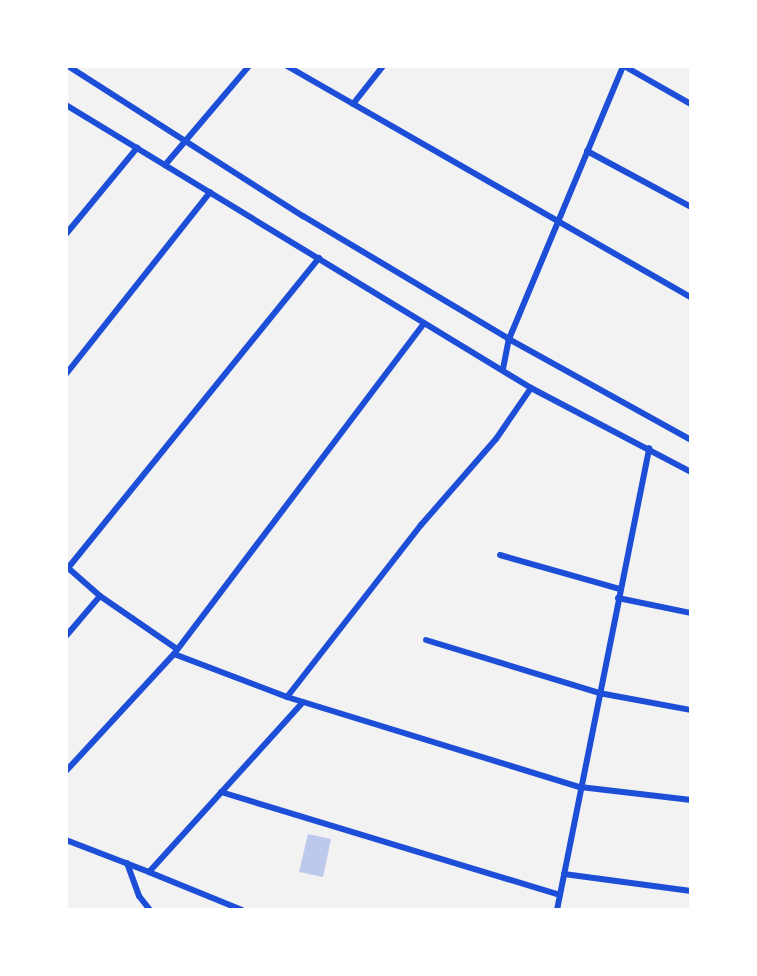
<!DOCTYPE html>
<style>
body{margin:0}
#map{position:relative;width:757px;height:976px;overflow:hidden;background:#f2f2f2;font-family:Overpass,sans-serif}
div>[style]{position:absolute}
[style*='--x']{left:calc(var(--x)*1px);top:calc(var(--y)*1px);width:calc(var(--w)*1px);rotate:calc(var(--a)*1deg)}
.building>*{inset:0;background:#bdc9ec}
.minor>*{height:6px;margin:-3px;padding:0 3px;transform-origin:3px;border-radius:3px;background:#1d4ed8}
span{translate:-50% -50%;white-space:nowrap;text-align:center;line-height:1.15;-webkit-text-stroke:4.5px #fff;paint-order:stroke}
.frame{position:absolute;inset:0;border:68px solid #fff;pointer-events:none}
</style>
<div id="map">
<div class="building">
<i style="clip-path:polygon(308px 834px,331px 839px,323px 877px,299px 872px)"></i>
</div>
<div class="minor">
<i style="--x:68;--y:66;--w:279;--a:32.6"></i>
<i style="--x:303;--y:216;--w:240;--a:30.8"></i>
<i style="--x:509;--y:339;--w:208;--a:29"></i>
<i style="--x:287;--y:66;--w:465;--a:29.8"></i>
<i style="--x:624;--y:66;--w:77;--a:29.6"></i>
<i style="--x:353;--y:104;--w:48;--a:-51.7"></i>
<i style="--x:66;--y:105;--w:544;--a:31.32"></i>
<i style="--x:531;--y:388;--w:181;--a:27.7"></i>
<i style="--x:587;--y:151;--w:118;--a:28.3"></i>
<i style="--x:165;--y:165;--w:130;--a:-49.7"></i>
<i style="--x:66;--y:234;--w:112;--a:-50.5"></i>
<i style="--x:503;--y:369;--w:31;--a:-79"></i>
<i style="--x:509;--y:339;--w:296;--a:-67.3"></i>
<i style="--x:66;--y:374;--w:232;--a:-51.6"></i>
<i style="--x:500;--y:555;--w:125;--a:15.8"></i>
<i style="--x:67;--y:567;--w:44;--a:41.3"></i>
<i style="--x:100;--y:596;--w:93;--a:34.5"></i>
<i style="--x:68;--y:568;--w:399;--a:-51"></i>
<i style="--x:618;--y:598;--w:75;--a:11.6"></i>
<i style="--x:66;--y:636;--w:52;--a:-49.6"></i>
<i style="--x:426;--y:640;--w:181;--a:17"></i>
<i style="--x:599;--y:693;--w:94;--a:10.5"></i>
<i style="--x:174;--y:654;--w:121;--a:20.8"></i>
<i style="--x:287;--y:697;--w:307;--a:17.1"></i>
<i style="--x:580;--y:787;--w:112;--a:6.7"></i>
<i style="--x:287;--y:697;--w:218;--a:-52.1"></i>
<i style="--x:421;--y:525;--w:114;--a:-48.9"></i>
<i style="--x:496;--y:439;--w:62;--a:-55.5"></i>
<i style="--x:66;--y:771;--w:159;--a:-47.3"></i>
<i style="--x:174;--y:654;--w:414;--a:-52.9"></i>
<i style="--x:221;--y:792;--w:354;--a:16.9"></i>
<i style="--x:66;--y:840;--w:89;--a:21.1"></i>
<i style="--x:127;--y:863;--w:35;--a:70"></i>
<i style="--x:139;--y:896;--w:18;--a:52"></i>
<i style="--x:564;--y:874;--w:128;--a:7.6"></i>
<i style="--x:242;--y:910;--w:100;--a:-157.8"></i>
<i style="--x:149;--y:872;--w:229;--a:-47.8"></i>
<i style="--x:557;--y:910;--w:471;--a:-78.7"></i>
</div>
<div class="frame"></div>
</div>
